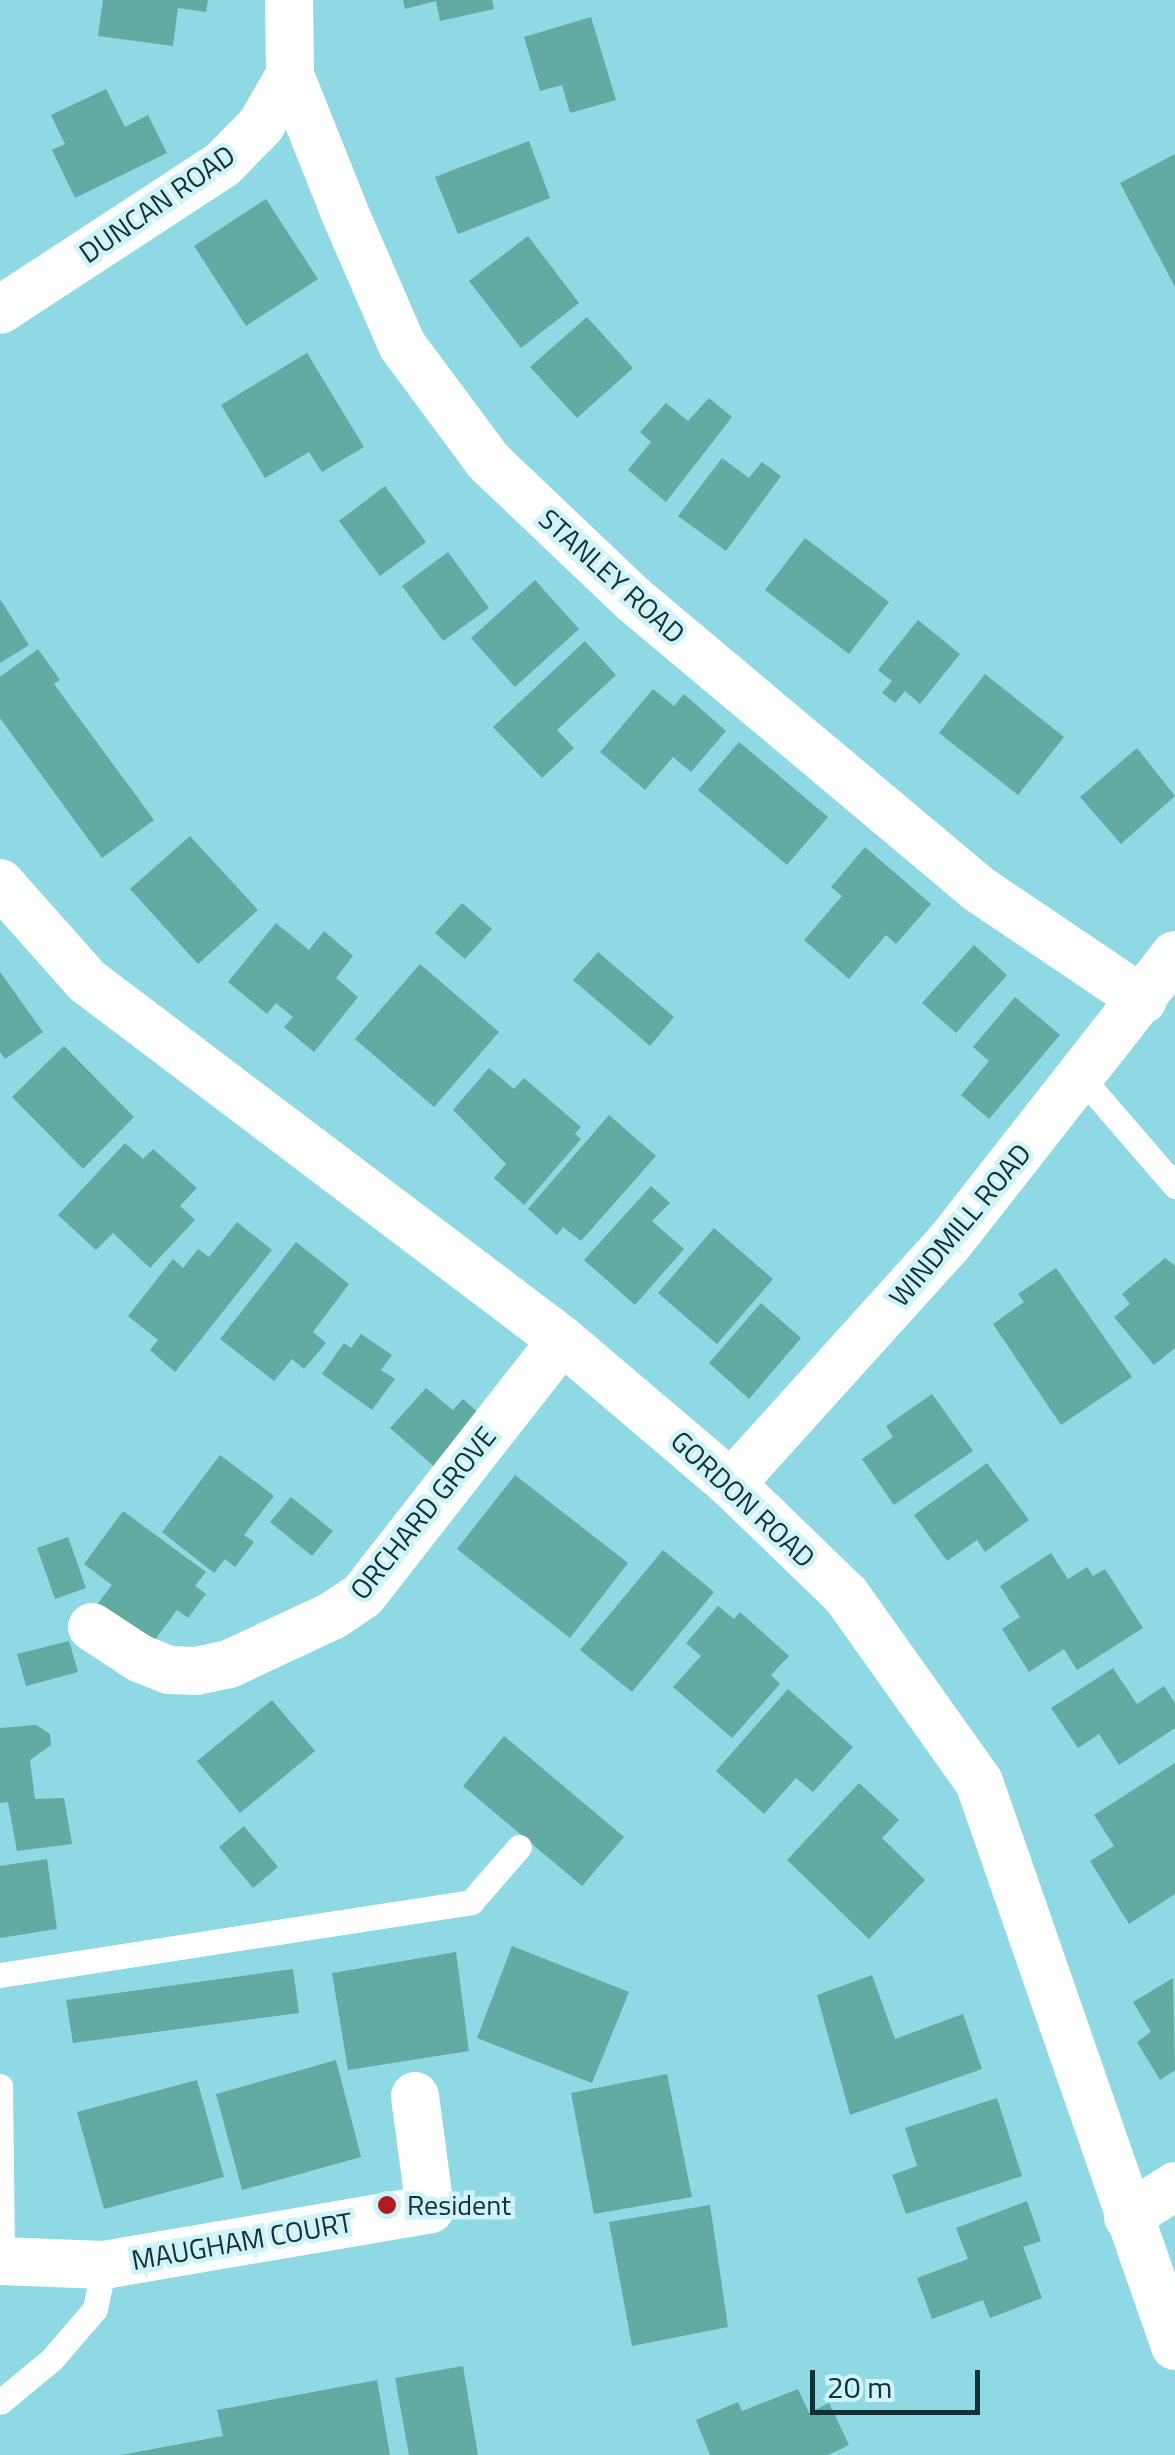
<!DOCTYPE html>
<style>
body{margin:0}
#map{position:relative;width:1175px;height:2455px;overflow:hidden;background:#8ed9e3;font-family:"Titillium Web",sans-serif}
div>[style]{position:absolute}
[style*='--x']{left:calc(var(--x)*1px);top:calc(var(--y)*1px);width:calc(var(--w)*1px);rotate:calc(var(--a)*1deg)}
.building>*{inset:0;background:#61aba3}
.service>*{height:25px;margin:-12.5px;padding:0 12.5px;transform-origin:12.5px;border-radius:12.5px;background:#fff}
.minor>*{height:48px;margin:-24px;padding:0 24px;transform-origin:24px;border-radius:24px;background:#fff}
.dots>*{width:28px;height:28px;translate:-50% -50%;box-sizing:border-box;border:5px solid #cff3f8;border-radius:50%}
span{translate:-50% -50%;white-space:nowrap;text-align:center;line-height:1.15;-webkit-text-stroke:9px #cff3f8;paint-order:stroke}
.street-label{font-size:28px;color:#113135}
.poi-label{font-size:28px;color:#113135}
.left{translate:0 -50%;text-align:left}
.scale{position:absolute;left:810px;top:2370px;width:170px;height:45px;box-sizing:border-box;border:5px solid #113135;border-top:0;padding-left:12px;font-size:30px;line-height:35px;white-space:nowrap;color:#113135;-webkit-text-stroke:8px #cff3f8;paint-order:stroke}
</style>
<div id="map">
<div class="building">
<i style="clip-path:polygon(103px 0,208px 0,206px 12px,178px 8px,173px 46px,98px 36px)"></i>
<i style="clip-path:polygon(403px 0,492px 0,494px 9px,440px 21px,436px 1px,405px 9px)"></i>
<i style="clip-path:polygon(591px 17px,616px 100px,570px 113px,562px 85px,540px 91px,524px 37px)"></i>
<i style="clip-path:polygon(106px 89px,125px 127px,148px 115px,167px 153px,75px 198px,52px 150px,65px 144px,51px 115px)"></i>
<i style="clip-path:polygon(529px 141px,550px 198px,458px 234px,435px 177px)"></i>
<i style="clip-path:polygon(1175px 154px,1175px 287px,1120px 183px)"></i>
<i style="clip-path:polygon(266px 199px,318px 279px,246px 326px,194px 246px)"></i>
<i style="clip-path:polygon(528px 236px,579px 303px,521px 348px,469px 281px)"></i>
<i style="clip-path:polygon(587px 317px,633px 368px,577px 418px,530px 367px)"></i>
<i style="clip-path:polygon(307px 353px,364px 447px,322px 472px,309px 452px,265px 478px,221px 405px)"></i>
<i style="clip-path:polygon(709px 398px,732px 417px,666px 502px,628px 470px,651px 442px,640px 432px,666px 403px,688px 421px)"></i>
<i style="clip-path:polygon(722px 458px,749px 478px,762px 462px,781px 476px,726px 551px,678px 516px)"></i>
<i style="clip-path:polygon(385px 486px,426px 542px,380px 576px,339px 521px)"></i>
<i style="clip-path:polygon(805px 538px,889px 602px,849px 654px,765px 590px)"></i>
<i style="clip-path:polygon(448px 552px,489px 608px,443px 641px,402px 586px)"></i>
<i style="clip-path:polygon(535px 580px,579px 629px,515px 687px,471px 638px)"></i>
<i style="clip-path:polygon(0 599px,29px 645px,0 663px)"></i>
<i style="clip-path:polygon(918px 620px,960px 654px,920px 704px,905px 691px,895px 703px,882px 693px,892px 681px,878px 670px)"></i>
<i style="clip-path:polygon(585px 641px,616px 675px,557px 730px,574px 748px,542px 778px,493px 727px)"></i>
<i style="clip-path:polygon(38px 649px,60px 680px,54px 684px,154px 820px,102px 858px,0 718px,0 677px)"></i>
<i style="clip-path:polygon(985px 674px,1064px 737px,1018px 795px,939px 733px)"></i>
<i style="clip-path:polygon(653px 689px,674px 706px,684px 694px,726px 731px,691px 772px,673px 757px,645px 790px,600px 752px)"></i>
<i style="clip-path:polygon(739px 742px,828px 817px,787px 865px,698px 790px)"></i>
<i style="clip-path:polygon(1137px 748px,1175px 796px,1121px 844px,1080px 797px)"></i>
<i style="clip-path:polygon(190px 836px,258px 910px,198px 964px,130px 889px)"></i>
<i style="clip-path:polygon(865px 847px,931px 904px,896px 944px,886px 935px,849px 979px,804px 940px,842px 896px,831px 887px)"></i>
<i style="clip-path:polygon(462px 903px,492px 929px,465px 959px,435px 933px)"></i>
<i style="clip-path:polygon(276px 923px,309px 950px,324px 931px,353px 956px,336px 978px,358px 997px,314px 1052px,284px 1027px,293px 1017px,276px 1003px,267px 1014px,228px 982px)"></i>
<i style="clip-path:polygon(974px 945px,1007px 975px,956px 1033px,922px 1003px)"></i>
<i style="clip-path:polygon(598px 952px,674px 1017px,650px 1046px,573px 980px)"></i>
<i style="clip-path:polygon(420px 964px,499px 1032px,434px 1107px,355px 1039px)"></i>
<i style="clip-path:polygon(0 972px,43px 1032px,5px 1059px,0 1052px)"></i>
<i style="clip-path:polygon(1015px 997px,1060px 1035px,989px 1119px,961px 1095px,989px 1061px,973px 1047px)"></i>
<i style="clip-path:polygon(64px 1046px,134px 1117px,83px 1169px,12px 1097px)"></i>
<i style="clip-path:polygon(489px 1068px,514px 1089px,524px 1078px,581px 1127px,575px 1134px,581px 1139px,524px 1205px,494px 1178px,506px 1164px,453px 1110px)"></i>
<i style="clip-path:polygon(609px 1115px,656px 1156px,581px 1241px,563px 1227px,557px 1235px,528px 1209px)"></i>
<i style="clip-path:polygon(125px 1143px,143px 1159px,153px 1149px,197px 1188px,180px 1206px,195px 1220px,150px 1268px,113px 1233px,96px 1250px,58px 1215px)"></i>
<i style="clip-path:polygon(651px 1186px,670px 1203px,652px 1221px,684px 1249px,635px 1305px,584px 1260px)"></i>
<i style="clip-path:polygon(237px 1222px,272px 1250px,175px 1372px,150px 1350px,158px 1340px,128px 1316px,173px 1259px,183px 1268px,198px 1249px,209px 1257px)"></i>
<i style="clip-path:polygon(714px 1228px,773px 1279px,717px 1344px,658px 1293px)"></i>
<i style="clip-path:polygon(296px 1242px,349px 1284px,313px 1332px,326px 1343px,304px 1369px,292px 1359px,274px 1381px,220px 1339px)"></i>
<i style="clip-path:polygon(1165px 1258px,1175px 1266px,1175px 1348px,1154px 1365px,1114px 1317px,1130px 1304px,1122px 1294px)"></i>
<i style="clip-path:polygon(1056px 1268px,1132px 1377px,1061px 1425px,993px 1324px,1024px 1302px,1018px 1294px)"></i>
<i style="clip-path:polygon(761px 1303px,801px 1338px,749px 1399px,709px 1363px)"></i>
<i style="clip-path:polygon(361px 1334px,392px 1355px,381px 1370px,395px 1379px,372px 1410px,322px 1374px,344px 1343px,351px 1348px)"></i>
<i style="clip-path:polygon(426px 1388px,453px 1410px,463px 1399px,491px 1424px,445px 1476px,390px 1428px)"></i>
<i style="clip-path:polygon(932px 1394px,973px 1451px,894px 1505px,862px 1459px,893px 1437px,886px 1426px)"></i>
<i style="clip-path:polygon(220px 1455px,274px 1496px,244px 1535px,254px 1542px,235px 1567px,225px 1559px,214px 1573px,162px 1532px)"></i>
<i style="clip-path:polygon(987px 1463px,1029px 1520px,985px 1552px,977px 1540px,947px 1561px,914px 1515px)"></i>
<i style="clip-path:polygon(515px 1475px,628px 1563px,570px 1638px,457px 1549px)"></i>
<i style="clip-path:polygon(291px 1497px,333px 1531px,312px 1556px,270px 1522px)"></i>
<i style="clip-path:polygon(123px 1511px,206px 1572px,195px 1586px,206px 1594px,188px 1618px,177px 1610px,148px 1649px,93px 1610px,112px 1585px,84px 1564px)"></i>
<i style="clip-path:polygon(68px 1537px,86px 1588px,55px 1599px,37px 1548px)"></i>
<i style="clip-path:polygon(663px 1550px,714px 1592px,632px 1692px,580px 1650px)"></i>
<i style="clip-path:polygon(1051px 1553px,1068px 1579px,1087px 1567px,1093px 1576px,1105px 1569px,1143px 1628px,1077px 1670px,1064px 1649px,1029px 1672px,1002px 1629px,1020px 1617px,1000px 1586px)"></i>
<i style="clip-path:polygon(718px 1606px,734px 1619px,740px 1612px,789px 1656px,771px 1675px,780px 1684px,732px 1738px,673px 1687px,701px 1656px,686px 1643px)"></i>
<i style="clip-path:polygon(69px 1641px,78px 1672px,26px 1686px,17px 1654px)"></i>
<i style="clip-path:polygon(1113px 1668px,1137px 1704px,1164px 1686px,1175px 1703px,1175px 1728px,1119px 1765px,1099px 1734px,1078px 1748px,1051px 1708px)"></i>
<i style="clip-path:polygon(788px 1689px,853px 1747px,813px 1792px,796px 1778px,764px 1814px,716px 1771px)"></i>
<i style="clip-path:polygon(272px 1700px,315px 1751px,240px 1813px,197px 1761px)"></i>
<i style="clip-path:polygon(36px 1725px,50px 1734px,51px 1745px,30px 1760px,35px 1799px,64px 1798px,72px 1844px,17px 1851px,8px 1802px,0 1803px,0 1728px)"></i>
<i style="clip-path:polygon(504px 1736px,624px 1837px,582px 1886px,463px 1786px)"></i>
<i style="clip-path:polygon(1175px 1763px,1175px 1894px,1129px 1924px,1090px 1861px,1114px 1846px,1094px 1815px)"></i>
<i style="clip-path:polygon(859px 1783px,899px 1820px,882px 1838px,925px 1880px,869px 1939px,787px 1860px)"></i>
<i style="clip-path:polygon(244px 1826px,278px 1867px,253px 1888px,219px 1847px)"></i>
<i style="clip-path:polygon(47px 1859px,57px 1929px,0 1938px,0 1866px)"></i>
<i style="clip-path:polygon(512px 1946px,629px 1992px,592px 2083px,477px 2038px)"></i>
<i style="clip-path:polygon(456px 1952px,469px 2051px,348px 2070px,332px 1973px)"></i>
<i style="clip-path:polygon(293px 1969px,299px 2013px,73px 2043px,66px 2000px)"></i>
<i style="clip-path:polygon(872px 1975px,895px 2039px,963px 2014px,982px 2069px,850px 2115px,817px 1995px)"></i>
<i style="clip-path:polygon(1173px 1978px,1175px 2070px,1160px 2080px,1137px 2042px,1151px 2032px,1133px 2002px)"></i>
<i style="clip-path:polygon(336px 2060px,361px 2157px,242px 2190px,216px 2094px)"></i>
<i style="clip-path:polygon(667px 2074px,692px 2197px,594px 2214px,571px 2093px)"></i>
<i style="clip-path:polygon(197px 2080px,224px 2177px,104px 2209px,77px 2112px)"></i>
<i style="clip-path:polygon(997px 2098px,1022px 2176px,906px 2214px,892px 2175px,917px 2166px,905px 2128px)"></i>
<i style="clip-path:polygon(1027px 2201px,1041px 2241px,1023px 2247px,1042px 2298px,990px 2318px,983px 2300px,932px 2319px,917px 2278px,968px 2259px,956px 2228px)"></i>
<i style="clip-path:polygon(710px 2205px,728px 2327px,632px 2346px,609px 2222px)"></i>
<i style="clip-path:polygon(463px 2366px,478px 2455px,409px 2455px,395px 2378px)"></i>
<i style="clip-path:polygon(377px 2380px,390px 2455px,121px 2455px,223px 2436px,217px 2410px)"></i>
<i style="clip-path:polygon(798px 2389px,809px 2413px,829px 2403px,849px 2445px,828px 2455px,710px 2455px,696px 2420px,738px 2402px,742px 2411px)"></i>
</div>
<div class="service">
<i style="--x:1081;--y:1077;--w:144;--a:49.2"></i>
<i style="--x:0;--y:1975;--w:477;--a:-8.8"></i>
<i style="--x:471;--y:1902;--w:73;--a:-48.9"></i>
<i style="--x:0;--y:2086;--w:175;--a:89.3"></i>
<i style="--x:0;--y:2402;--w:67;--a:-39.6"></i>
<i style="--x:52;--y:2359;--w:66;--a:-49.3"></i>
<i style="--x:95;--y:2309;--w:45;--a:-78.4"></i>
</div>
<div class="minor">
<i style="--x:289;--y:0;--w:75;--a:89.2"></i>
<i style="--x:290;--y:75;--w:146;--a:68.3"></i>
<i style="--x:344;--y:211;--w:146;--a:66.6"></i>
<i style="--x:402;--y:345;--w:144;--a:53.4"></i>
<i style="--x:488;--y:461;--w:200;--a:43.6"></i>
<i style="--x:633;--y:599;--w:449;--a:40"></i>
<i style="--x:977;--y:888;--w:200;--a:34"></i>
<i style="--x:0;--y:310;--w:265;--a:-33.2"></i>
<i style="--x:222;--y:165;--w:56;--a:-45.7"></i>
<i style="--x:261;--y:125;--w:58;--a:-59.9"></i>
<i style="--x:0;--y:883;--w:131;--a:48.4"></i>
<i style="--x:87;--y:981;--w:595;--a:37.08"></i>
<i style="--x:562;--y:1340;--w:222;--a:40.4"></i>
<i style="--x:731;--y:1484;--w:160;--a:44"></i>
<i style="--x:846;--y:1595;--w:229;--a:54.6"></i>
<i style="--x:979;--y:1782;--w:597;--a:70.84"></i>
<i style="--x:731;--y:1484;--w:325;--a:-47.9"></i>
<i style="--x:949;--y:1243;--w:366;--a:-51.9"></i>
<i style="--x:92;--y:1627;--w:56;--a:33.4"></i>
<i style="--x:139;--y:1658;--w:32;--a:22"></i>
<i style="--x:169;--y:1670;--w:27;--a:2"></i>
<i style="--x:196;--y:1671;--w:34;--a:-12"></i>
<i style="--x:229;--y:1664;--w:114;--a:-25"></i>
<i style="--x:332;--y:1616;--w:37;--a:-34"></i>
<i style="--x:363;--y:1595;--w:323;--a:-52"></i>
<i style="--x:1128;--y:2217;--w:56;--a:-33.4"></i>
<i style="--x:0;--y:2261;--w:104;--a:2.2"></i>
<i style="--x:104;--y:2265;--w:331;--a:-9.7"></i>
<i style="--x:430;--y:2209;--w:114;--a:-97.6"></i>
</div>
<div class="dots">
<i style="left:387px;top:2205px;background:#af1d21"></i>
</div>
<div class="street-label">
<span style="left:157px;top:204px;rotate:-35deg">DUNCAN ROAD</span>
<span style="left:612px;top:576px;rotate:42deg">STANLEY ROAD</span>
<span style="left:960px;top:1225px;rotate:-50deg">WINDMILL ROAD</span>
<span style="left:743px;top:1499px;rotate:43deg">GORDON ROAD</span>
<span style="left:423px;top:1513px;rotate:-51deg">ORCHARD GROVE</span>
<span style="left:242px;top:2241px;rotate:-10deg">MAUGHAM COURT</span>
</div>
<div class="poi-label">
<span class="left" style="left:407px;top:2205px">Resident</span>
</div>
<div class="scale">20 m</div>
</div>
